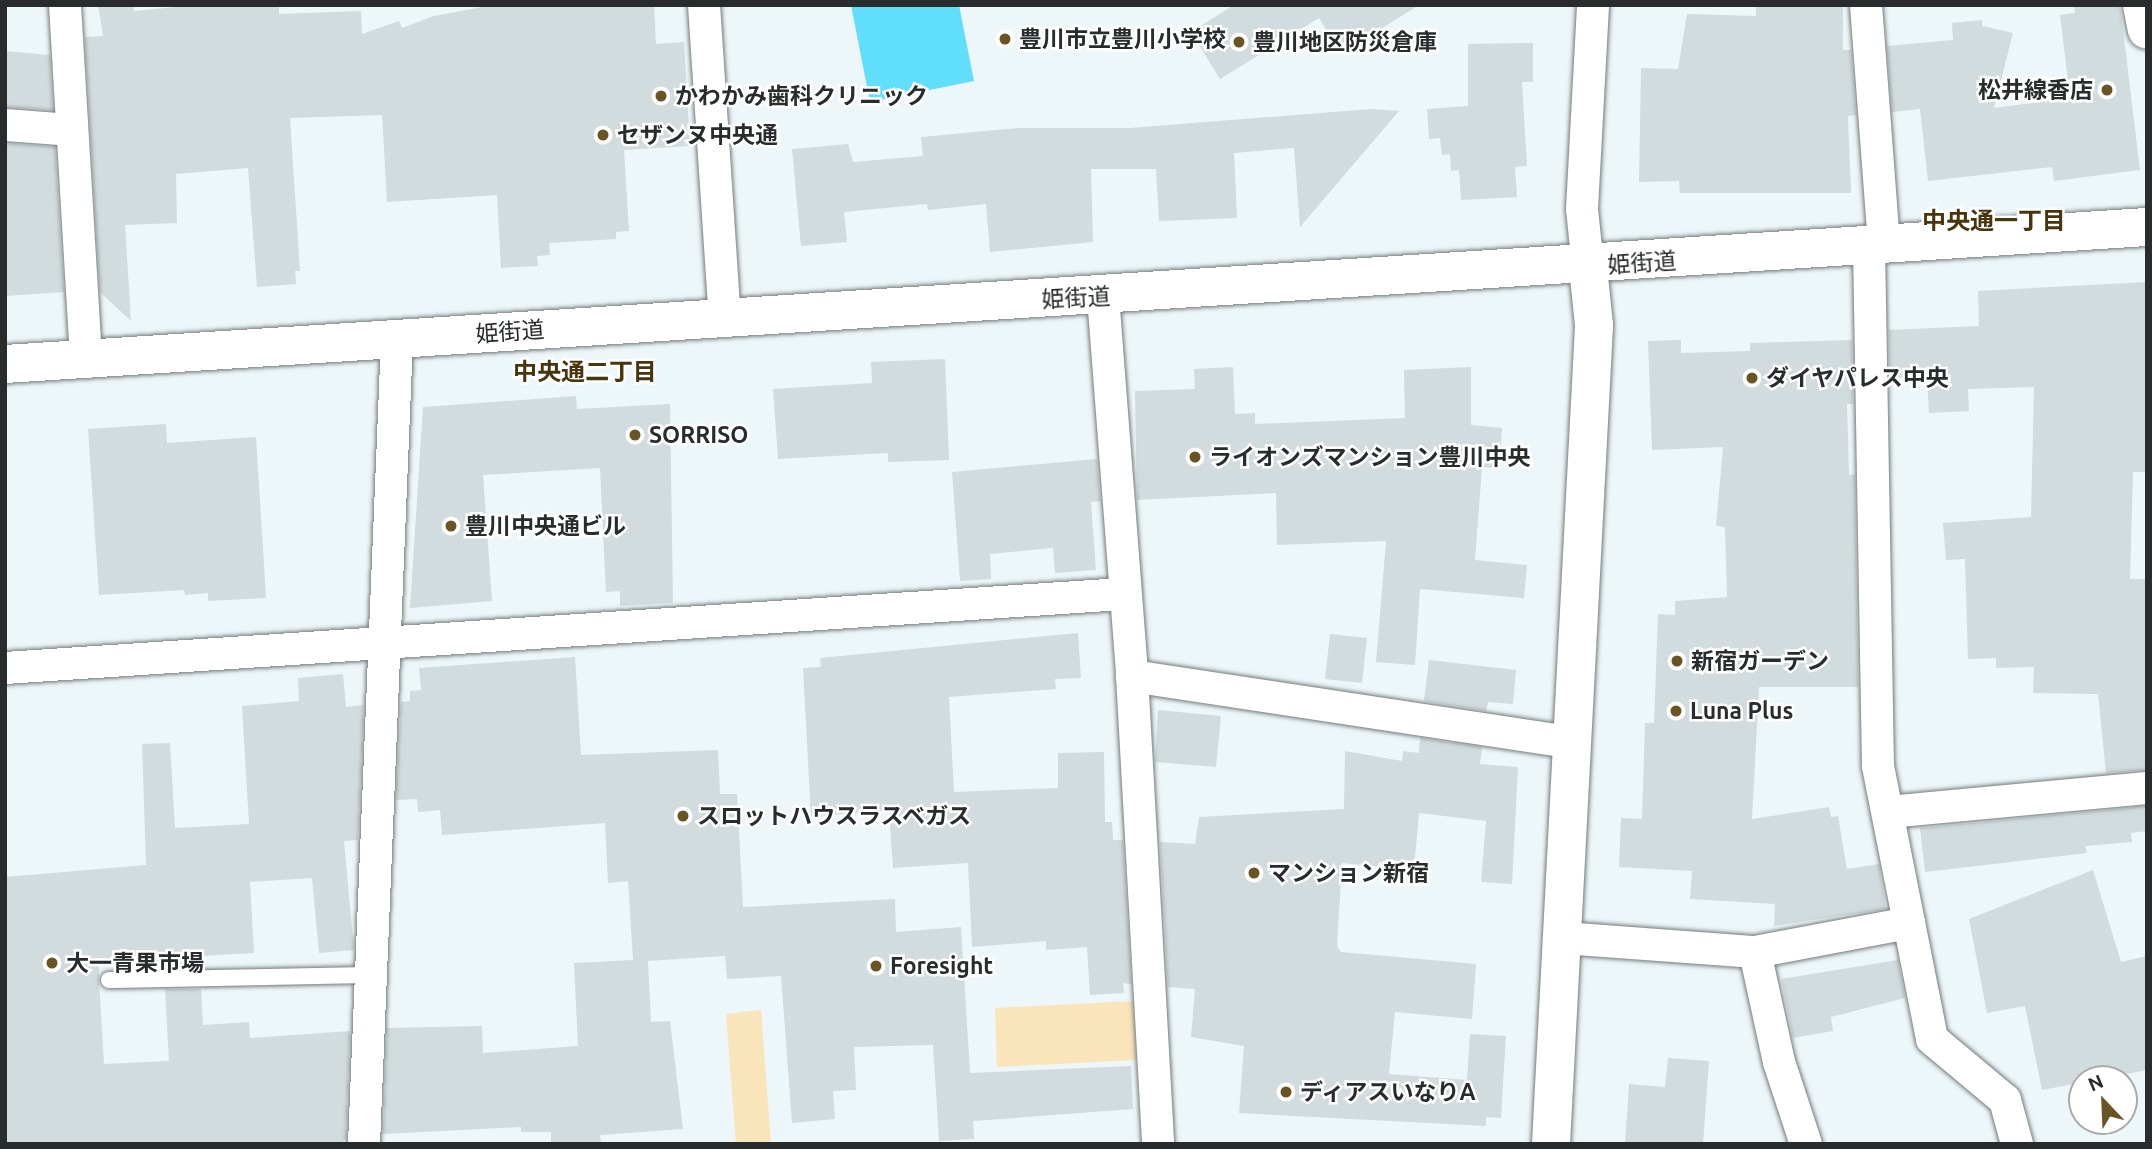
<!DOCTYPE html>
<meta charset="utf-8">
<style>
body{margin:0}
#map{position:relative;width:2152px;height:1149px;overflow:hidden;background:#edf6f8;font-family:Ubuntu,"Noto Sans JP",sans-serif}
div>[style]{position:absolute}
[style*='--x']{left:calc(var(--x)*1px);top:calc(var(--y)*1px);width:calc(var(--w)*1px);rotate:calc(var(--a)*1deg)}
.green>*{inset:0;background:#fae4ba}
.water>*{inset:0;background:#61defa}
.building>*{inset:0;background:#d2dbdd}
.roads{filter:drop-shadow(0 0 2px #737b7d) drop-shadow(0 0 2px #737b7d)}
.service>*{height:16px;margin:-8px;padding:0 8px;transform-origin:8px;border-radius:8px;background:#fff}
.minor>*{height:32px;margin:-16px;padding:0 16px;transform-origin:16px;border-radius:16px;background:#fff}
.tertiary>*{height:38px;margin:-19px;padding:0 19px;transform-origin:19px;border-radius:19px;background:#fff}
.secondary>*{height:38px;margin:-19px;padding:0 19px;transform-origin:19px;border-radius:19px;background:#fff}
.primary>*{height:38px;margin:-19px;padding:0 19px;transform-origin:19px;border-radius:19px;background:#fff}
.dots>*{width:19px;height:19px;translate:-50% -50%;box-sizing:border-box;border:4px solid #fff;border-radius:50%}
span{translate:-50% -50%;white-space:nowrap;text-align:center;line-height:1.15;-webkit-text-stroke:5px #fff;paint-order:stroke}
.poi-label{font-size:23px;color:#292c2d;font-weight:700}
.left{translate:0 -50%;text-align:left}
.right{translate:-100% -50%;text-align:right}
.street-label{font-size:23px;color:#292c2d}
.neighbourhood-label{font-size:24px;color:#48350e;font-weight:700}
.frame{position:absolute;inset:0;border:7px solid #292c2d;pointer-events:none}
.north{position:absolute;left:2068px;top:1065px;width:70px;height:70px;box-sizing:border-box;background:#fff;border:2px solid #a9abab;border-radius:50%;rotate:337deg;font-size:19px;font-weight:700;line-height:28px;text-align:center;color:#292c2d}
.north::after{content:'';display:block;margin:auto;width:24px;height:32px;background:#6b5424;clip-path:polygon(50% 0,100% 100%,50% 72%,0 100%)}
</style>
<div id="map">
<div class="green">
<i style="clip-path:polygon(1134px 1001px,1136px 1060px,997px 1067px,995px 1008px)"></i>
<i style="clip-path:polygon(761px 1010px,771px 1144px,736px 1144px,726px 1014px)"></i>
</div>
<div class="water">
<i style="clip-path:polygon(851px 5px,959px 5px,974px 81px,870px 102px)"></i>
</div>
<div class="building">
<i style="clip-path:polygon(98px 5px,133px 5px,134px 11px,197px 5px,279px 5px,279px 14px,361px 11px,362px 34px,399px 21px,402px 28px,434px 16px,493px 5px,654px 5px,656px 44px,684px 42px,690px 146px,624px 150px,629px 231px,616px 232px,616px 239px,549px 243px,550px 255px,537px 256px,538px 266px,501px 268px,497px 195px,387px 202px,382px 115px,290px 118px,300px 271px,295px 271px,296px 284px,257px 287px,248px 168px,176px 174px,177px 223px,125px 225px,131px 321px,100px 292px,85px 37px,103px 36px)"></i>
<i style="clip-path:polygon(1234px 5px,1419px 5px,1341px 54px,1319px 18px,1220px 79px,1191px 32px)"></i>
<i style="clip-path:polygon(1756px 5px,1843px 5px,1843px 50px,1851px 50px,1856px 115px,1848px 116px,1851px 193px,1680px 193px,1679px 181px,1639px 182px,1641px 68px,1678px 69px,1687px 14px,1756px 16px)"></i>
<i style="clip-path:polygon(2074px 5px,2120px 5px,2140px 170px,2054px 181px,2052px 167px,1928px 181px,1920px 109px,1892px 112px,1887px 46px,1953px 40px,1952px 23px,1982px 20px,1982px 26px,2013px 33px,1994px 108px,2070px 98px,2060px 15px,2075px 13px)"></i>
<i style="clip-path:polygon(1533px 43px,1533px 82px,1522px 82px,1527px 166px,1515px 167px,1517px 197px,1461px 200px,1459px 170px,1451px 171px,1450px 154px,1442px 155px,1440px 138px,1429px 139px,1427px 109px,1468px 106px,1468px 44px)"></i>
<i style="clip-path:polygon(5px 51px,50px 55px,53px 110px,5px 107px)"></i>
<i style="clip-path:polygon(1371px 109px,1399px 111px,1300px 227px,1294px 148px,1234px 153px,1237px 218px,1159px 221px,1156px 169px,1091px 169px,1093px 242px,990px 252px,986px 204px,928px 210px,927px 204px,844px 212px,847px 242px,801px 246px,792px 149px,848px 144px,853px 162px,923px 156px,921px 137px,1019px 128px,1130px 128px)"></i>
<i style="clip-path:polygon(5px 143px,55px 147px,64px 292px,5px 296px)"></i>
<i style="clip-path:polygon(2147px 282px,2146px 472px,2133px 472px,2130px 579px,2147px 579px,2147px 770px,2106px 773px,2098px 694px,2033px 693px,2034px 667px,1996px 668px,1996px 658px,1968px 659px,1965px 559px,1946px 560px,1943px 523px,2031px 517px,2034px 387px,1968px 389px,1969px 411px,1929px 413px,1927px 376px,1890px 378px,1889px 330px,1979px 326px,1978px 291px)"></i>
<i style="clip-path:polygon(1681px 340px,1681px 353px,1750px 351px,1750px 343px,1852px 340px,1853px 404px,1847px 404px,1849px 475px,1855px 474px,1858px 687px,1759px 687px,1752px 819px,1829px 807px,1831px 817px,1838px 816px,1847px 869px,1879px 864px,1886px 909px,1774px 926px,1775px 904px,1690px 899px,1692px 871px,1619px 867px,1621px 818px,1642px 819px,1645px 723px,1654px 723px,1658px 614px,1675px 615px,1675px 601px,1727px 597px,1725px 527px,1716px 526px,1723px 447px,1652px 450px,1648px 341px)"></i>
<i style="clip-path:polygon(945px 359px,949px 460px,888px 462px,888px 453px,778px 459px,773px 389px,872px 383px,871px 362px)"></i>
<i style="clip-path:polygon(1233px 367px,1235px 414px,1255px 413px,1255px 424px,1405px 418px,1404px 370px,1471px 367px,1471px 425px,1502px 428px,1499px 468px,1482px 467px,1475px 560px,1527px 565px,1524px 598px,1420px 589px,1415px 665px,1376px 662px,1386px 541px,1277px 545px,1276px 493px,1137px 500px,1135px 391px,1195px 389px,1194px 369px)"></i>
<i style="clip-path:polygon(576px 396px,577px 409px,670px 404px,673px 603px,620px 606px,620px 591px,606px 592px,600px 468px,483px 475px,492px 601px,410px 608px,423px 407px)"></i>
<i style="clip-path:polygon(166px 424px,167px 443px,256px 437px,266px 598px,208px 601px,208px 593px,185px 595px,184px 590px,99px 595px,88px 429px)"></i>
<i style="clip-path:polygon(1097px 459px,1100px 501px,1091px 502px,1096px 570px,1055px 573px,1053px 548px,990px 554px,991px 579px,960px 581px,952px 472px)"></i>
<i style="clip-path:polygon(1078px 633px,1081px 678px,1055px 679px,1056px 689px,949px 697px,954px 792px,1058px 788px,1058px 753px,1104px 752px,1105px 822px,1112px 822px,1113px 840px,1123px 840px,1131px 984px,1123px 983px,1124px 993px,1090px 995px,1087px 947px,1046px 950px,1046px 941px,972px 947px,968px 863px,893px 868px,889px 811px,811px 816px,803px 668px,821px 667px,820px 658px)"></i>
<i style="clip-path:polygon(1330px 634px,1367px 638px,1362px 683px,1325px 679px)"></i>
<i style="clip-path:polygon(575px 657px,581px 755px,718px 750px,720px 794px,737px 794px,743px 907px,895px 899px,896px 932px,961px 927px,970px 1073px,1131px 1066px,1133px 1109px,973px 1121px,974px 1139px,939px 1141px,933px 1045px,854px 1047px,856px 1090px,833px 1091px,835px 1119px,792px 1123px,781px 976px,727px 979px,725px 956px,648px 961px,651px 1022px,670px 1021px,683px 1129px,600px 1135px,601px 1144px,551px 1144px,551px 1132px,521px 1132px,521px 1127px,383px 1134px,387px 1028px,482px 1026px,483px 1053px,578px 1046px,574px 963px,633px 960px,628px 881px,608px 883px,605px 823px,442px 835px,440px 810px,418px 812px,417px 799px,396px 800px,401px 702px,410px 701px,410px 691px,421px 690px,419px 668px)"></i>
<i style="clip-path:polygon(1429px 660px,1516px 670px,1513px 704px,1488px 702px,1486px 711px,1424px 701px)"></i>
<i style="clip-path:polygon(343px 674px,346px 707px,364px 705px,358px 840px,344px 841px,354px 950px,319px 953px,312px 878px,250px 882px,254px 953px,198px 956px,199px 968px,163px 968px,159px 961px,99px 964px,99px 980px,104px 1064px,169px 1061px,165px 989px,201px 989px,203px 1025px,249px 1022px,250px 1038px,350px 1031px,346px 1139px,340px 1144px,5px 1143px,5px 877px,146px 865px,142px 744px,170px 743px,175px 828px,249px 824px,242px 706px,299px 701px,298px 678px)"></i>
<i style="clip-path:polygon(1158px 710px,1221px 716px,1216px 767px,1155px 762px)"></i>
<i style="clip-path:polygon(1420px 738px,1482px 747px,1480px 764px,1518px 767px,1512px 884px,1481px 882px,1486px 821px,1419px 813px,1414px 870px,1342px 863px,1337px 946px,1341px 952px,1476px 964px,1472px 1019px,1395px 1012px,1389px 1074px,1467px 1080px,1470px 1034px,1506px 1036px,1501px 1118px,1486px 1117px,1486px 1126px,1239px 1113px,1244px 1046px,1191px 1037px,1195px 989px,1168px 987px,1160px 842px,1195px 844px,1199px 817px,1344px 809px,1345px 751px,1402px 761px,1403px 751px,1419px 753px)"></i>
<i style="clip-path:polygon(2147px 806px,2147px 831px,2131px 833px,2132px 842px,2085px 846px,2087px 853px,1925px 872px,1920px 828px)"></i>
<i style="clip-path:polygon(2093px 870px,2121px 962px,2147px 956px,2147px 1070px,2042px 1090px,2025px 1006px,1987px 1013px,1969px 919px)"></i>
<i style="clip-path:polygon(1898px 960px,1905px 998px,1831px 1017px,1833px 1031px,1793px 1038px,1781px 979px)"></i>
<i style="clip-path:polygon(1668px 1058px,1709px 1061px,1703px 1144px,1625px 1144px,1629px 1084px,1665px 1087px)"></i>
</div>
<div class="roads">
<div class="service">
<i style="--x:109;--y:980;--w:264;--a:-1.1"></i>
</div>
<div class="minor">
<i style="--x:65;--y:5;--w:354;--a:86.6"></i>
<i style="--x:704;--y:5;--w:314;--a:86.2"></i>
<i style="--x:1866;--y:5;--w:242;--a:85.7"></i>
<i style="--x:5;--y:125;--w:66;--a:4.3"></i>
<i style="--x:1869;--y:246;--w:520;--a:89.01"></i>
<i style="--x:1878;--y:766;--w:278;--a:78.8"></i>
<i style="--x:1932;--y:1039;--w:95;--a:39.9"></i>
<i style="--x:2005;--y:1100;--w:46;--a:74.7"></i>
<i style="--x:1588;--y:267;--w:58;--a:-95.9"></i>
<i style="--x:1582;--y:209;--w:204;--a:-86.9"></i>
<i style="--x:1103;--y:296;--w:381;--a:85.6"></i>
<i style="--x:1132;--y:676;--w:469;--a:86.8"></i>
<i style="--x:5;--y:668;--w:1119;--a:-3.79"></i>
<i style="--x:1132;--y:676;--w:443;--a:8.6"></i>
<i style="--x:1888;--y:812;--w:260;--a:-5.3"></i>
<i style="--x:1563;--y:938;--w:193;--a:4.2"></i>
<i style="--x:1755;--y:952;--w:157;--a:-10.7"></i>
<i style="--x:1755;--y:952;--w:113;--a:77.7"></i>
<i style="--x:1779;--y:1062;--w:86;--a:71.8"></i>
<i style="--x:364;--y:1144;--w:806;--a:-87.65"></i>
</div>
<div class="tertiary">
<i style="--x:1551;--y:1144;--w:820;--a:-86.99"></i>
<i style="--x:1594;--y:325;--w:58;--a:-95.9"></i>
</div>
<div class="secondary">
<i style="--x:2142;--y:5;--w:25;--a:79"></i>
</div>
<div class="primary">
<i style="--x:5;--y:364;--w:2146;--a:-3.66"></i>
</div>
</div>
<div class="dots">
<i style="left:1005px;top:39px;background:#6b5424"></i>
<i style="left:1239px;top:42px;background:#6b5424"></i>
<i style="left:2107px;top:90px;background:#6b5424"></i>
<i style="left:661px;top:96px;background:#6b5424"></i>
<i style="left:603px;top:135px;background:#6b5424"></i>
<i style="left:1752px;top:378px;background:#6b5424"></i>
<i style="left:635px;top:435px;background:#6b5424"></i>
<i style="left:1195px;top:457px;background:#6b5424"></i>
<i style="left:451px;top:526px;background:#6b5424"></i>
<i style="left:1677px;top:661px;background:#6b5424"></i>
<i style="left:1676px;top:711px;background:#6b5424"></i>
<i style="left:683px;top:816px;background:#6b5424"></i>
<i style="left:1254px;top:873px;background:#6b5424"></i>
<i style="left:52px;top:963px;background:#6b5424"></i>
<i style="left:876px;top:966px;background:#6b5424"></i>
<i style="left:1286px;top:1092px;background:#6b5424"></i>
</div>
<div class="poi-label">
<span class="left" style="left:1019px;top:39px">豊川市立豊川小学校</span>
<span class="left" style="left:1253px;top:42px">豊川地区防災倉庫</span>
<span class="right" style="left:2093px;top:90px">松井線香店</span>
<span class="left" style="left:675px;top:96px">かわかみ歯科クリニック</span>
<span class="left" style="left:617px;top:135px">セザンヌ中央通</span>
<span class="left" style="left:1766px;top:378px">ダイヤパレス中央</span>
<span class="left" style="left:649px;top:435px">SORRISO</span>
<span class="left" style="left:1209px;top:457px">ライオンズマンション豊川中央</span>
<span class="left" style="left:465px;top:526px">豊川中央通ビル</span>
<span class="left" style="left:1691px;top:661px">新宿ガーデン</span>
<span class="left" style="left:1690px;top:711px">Luna Plus</span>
<span class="left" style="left:697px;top:816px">スロットハウスラスベガス</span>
<span class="left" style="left:1268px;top:873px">マンション新宿</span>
<span class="left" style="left:66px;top:963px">大一青果市場</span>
<span class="left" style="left:890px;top:966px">Foresight</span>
<span class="left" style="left:1300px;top:1092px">ディアスいなりA</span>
</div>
<div class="street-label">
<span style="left:1642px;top:263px;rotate:-4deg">姫街道</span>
<span style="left:1076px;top:298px;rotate:-3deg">姫街道</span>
<span style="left:510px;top:332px;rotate:-4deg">姫街道</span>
</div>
<div class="neighbourhood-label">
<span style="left:1994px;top:221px">中央通一丁目</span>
<span style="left:585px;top:372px">中央通二丁目</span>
</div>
<div class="frame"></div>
<div class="north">N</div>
</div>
